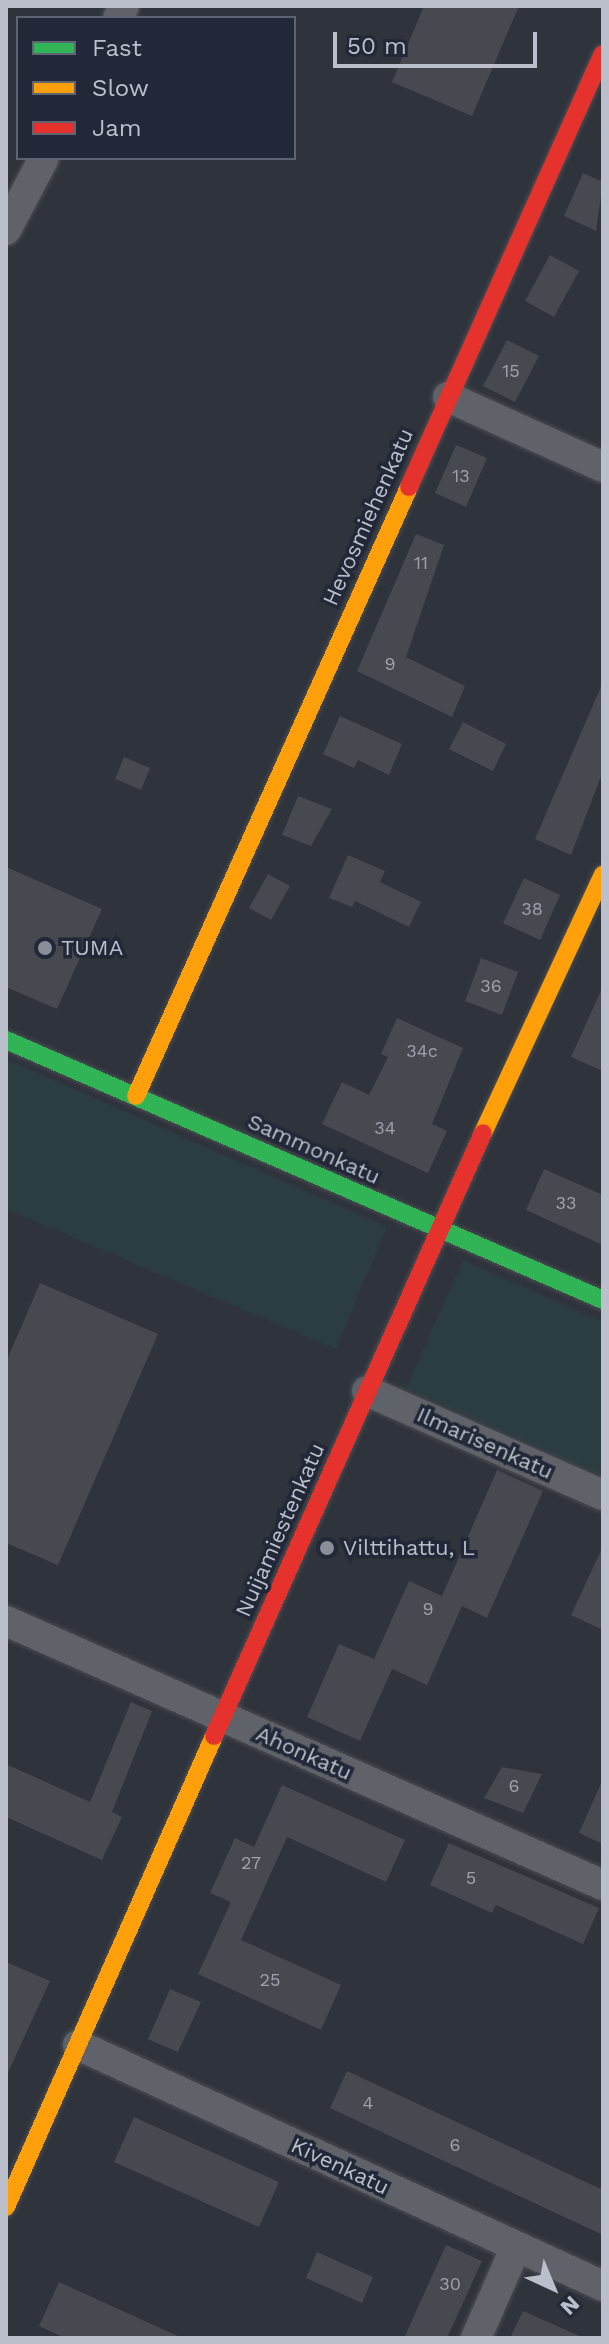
<!DOCTYPE html>
<style>
body{margin:0}
#map{position:relative;width:609px;height:2344px;overflow:hidden;background:#2f333b;font-family:"Work Sans",sans-serif}
div>[style]{position:absolute}
[style*='--x']{left:calc(var(--x)*1px);top:calc(var(--y)*1px);width:calc(var(--w)*1px);rotate:calc(var(--a)*1deg)}
.green>*{inset:0;background:#2c3d42}
.building>*{inset:0;background:#464950}
.roads{filter:drop-shadow(0 0 2px #4b4e54) drop-shadow(0 0 2px #4b4e54)}
.street>*{height:30px;margin:-15px;padding:0 15px;transform-origin:15px;border-radius:15px;background:#5f6269}
.fast>*{height:18px;margin:-9px;padding:0 9px;transform-origin:9px;border-radius:9px;background:#30b455}
.slow>*{height:18px;margin:-9px;padding:0 9px;transform-origin:9px;border-radius:9px;background:#ff9f0a}
.jam>*{height:18px;margin:-9px;padding:0 9px;transform-origin:9px;border-radius:9px;background:#e5322d}
.dots>*{width:22px;height:22px;translate:-50% -50%;box-sizing:border-box;border:4px solid #222837;border-radius:50%}
span{translate:-50% -50%;white-space:nowrap;text-align:center;line-height:1.15;-webkit-text-stroke:7px #222837;paint-order:stroke}
.number-label{font-size:18px;color:#9da2ac}
.number-label span{-webkit-text-stroke-width:0}
.street-label{font-size:22px;color:#babfcb}
.poi-label{font-size:22px;color:#babfcb}
.left{translate:0 -50%;text-align:left}
.frame{position:absolute;inset:0;border:8px solid #babfcb;pointer-events:none}
.legend{position:absolute;left:16px;top:16px;width:280px;height:144px;box-sizing:border-box;background:#222837;border:2px solid #5f6472;margin:0;padding:10px 14px;list-style:none;font-size:24px;color:#babfcb}
.legend li{display:flex;align-items:center;gap:16px;height:40px}
.legend b{width:40px;border:2px solid #5f6472}
.north{position:absolute;left:513px;top:2248px;width:80px;height:80px;-webkit-text-stroke:6px #222837;paint-order:stroke;rotate:136deg;font-size:22px;font-weight:700;line-height:32px;text-align:center;color:#babfcb}
.north::after{content:'';display:block;margin:auto;width:28px;height:36px;background:#babfcb;clip-path:polygon(50% 0,100% 100%,50% 72%,0 100%)}
.scale{position:absolute;left:333px;top:32px;width:204px;height:36px;box-sizing:border-box;border:4px solid #babfcb;border-top:0;padding-left:10px;font-size:24px;line-height:28px;white-space:nowrap;color:#babfcb;-webkit-text-stroke:6px #222837;paint-order:stroke}
</style>
<div id="map">
<div class="green">
<i style="clip-path:polygon(6px 1059px,387px 1227px,336px 1349px,6px 1209px)"></i>
<i style="clip-path:polygon(463px 1260px,603px 1322px,603px 1476px,406px 1388px)"></i>
</div>
<div class="building">
<i style="clip-path:polygon(424px 6px,519px 6px,472px 116px,392px 82px)"></i>
<i style="clip-path:polygon(583px 173px,603px 182px,596px 231px,564px 216px)"></i>
<i style="clip-path:polygon(550px 255px,579px 271px,554px 317px,525px 301px)"></i>
<i style="clip-path:polygon(507px 340px,539px 356px,515px 402px,483px 386px)"></i>
<i style="clip-path:polygon(456px 445px,487px 458px,466px 507px,435px 493px)"></i>
<i style="clip-path:polygon(416px 534px,444px 545px,406px 657px,465px 686px,452px 717px,357px 671px)"></i>
<i style="clip-path:polygon(603px 682px,603px 771px,571px 855px,535px 839px)"></i>
<i style="clip-path:polygon(340px 716px,402px 744px,389px 775px,358px 760px,354px 768px,323px 754px)"></i>
<i style="clip-path:polygon(463px 722px,506px 744px,493px 771px,449px 749px)"></i>
<i style="clip-path:polygon(124px 757px,150px 768px,141px 790px,115px 779px)"></i>
<i style="clip-path:polygon(298px 796px,332px 809px,311px 846px,282px 835px)"></i>
<i style="clip-path:polygon(348px 855px,385px 871px,380px 882px,421px 902px,409px 927px,355px 901px,352px 907px,329px 898px)"></i>
<i style="clip-path:polygon(6px 867px,102px 909px,57px 1009px,6px 987px)"></i>
<i style="clip-path:polygon(268px 874px,290px 886px,271px 920px,249px 908px)"></i>
<i style="clip-path:polygon(524px 878px,560px 895px,540px 940px,503px 923px)"></i>
<i style="clip-path:polygon(481px 958px,518px 972px,502px 1015px,465px 1001px)"></i>
<i style="clip-path:polygon(603px 986px,603px 1071px,571px 1057px)"></i>
<i style="clip-path:polygon(397px 1018px,463px 1048px,432px 1124px,447px 1131px,428px 1173px,322px 1124px,342px 1082px,369px 1095px,388px 1057px,381px 1054px)"></i>
<i style="clip-path:polygon(544px 1169px,603px 1195px,603px 1245px,526px 1210px)"></i>
<i style="clip-path:polygon(40px 1283px,158px 1334px,58px 1565px,6px 1543px,6px 1362px)"></i>
<i style="clip-path:polygon(497px 1470px,543px 1491px,487px 1618px,462px 1606px,427px 1685px,392px 1669px,360px 1741px,307px 1717px,339px 1644px,374px 1659px,409px 1581px,442px 1596px)"></i>
<i style="clip-path:polygon(603px 1546px,603px 1630px,571px 1615px)"></i>
<i style="clip-path:polygon(131px 1702px,152px 1711px,112px 1812px,122px 1817px,102px 1860px,6px 1817px,6px 1764px,90px 1802px)"></i>
<i style="clip-path:polygon(502px 1767px,542px 1774px,523px 1813px,484px 1798px)"></i>
<i style="clip-path:polygon(603px 1779px,603px 1844px,579px 1833px)"></i>
<i style="clip-path:polygon(282px 1785px,405px 1840px,386px 1882px,287px 1837px,241px 1940px,341px 1985px,321px 2030px,198px 1974px,231px 1902px,210px 1893px,235px 1838px,254px 1847px)"></i>
<i style="clip-path:polygon(449px 1843px,599px 1908px,583px 1944px,496px 1905px,492px 1913px,430px 1885px)"></i>
<i style="clip-path:polygon(6px 1962px,50px 1981px,6px 2077px)"></i>
<i style="clip-path:polygon(170px 1989px,201px 2002px,178px 2052px,148px 2039px)"></i>
<i style="clip-path:polygon(347px 2071px,603px 2190px,603px 2235px,330px 2108px)"></i>
<i style="clip-path:polygon(134px 2117px,279px 2182px,259px 2227px,114px 2162px)"></i>
<i style="clip-path:polygon(446px 2245px,482px 2261px,447px 2338px,404px 2338px)"></i>
<i style="clip-path:polygon(317px 2252px,373px 2277px,362px 2303px,306px 2278px)"></i>
<i style="clip-path:polygon(59px 2282px,182px 2338px,65px 2338px,39px 2326px)"></i>
<i style="clip-path:polygon(523px 2311px,584px 2338px,510px 2338px)"></i>
</div>
<div class="roads">
<div class="street">
<i style="--x:118;--y:18;--w:13;--a:-63"></i>
<i style="--x:6;--y:230;--w:81;--a:-62.2"></i>
<i style="--x:448;--y:397;--w:170;--a:24.3"></i>
<i style="--x:367;--y:1391;--w:258;--a:23.8"></i>
<i style="--x:6;--y:1621;--w:653;--a:23.86"></i>
<i style="--x:78;--y:2045;--w:578;--a:24.66"></i>
<i style="--x:476;--y:2338;--w:99;--a:-66.3"></i>
</div>
<div class="fast">
<i style="--x:6;--y:1040;--w:651;--a:23.53"></i>
</div>
<div class="slow">
<i style="--x:136;--y:1096;--w:667;--a:-65.85"></i>
<i style="--x:483;--y:1133;--w:285;--a:-65.1"></i>
<i style="--x:6;--y:2207;--w:515;--a:-66.17"></i>
</div>
<div class="jam">
<i style="--x:409;--y:487;--w:474;--a:-65.9"></i>
<i style="--x:214;--y:1736;--w:660;--a:-65.96"></i>
</div>
</div>
<div class="dots">
<i style="left:45px;top:948px;background:#898e99"></i>
<i style="left:327px;top:1548px;background:#898e99"></i>
</div>
<div class="number-label">
<span style="left:511px;top:371px">15</span>
<span style="left:461px;top:476px">13</span>
<span style="left:421px;top:563px">11</span>
<span style="left:390px;top:664px">9</span>
<span style="left:532px;top:909px">38</span>
<span style="left:491px;top:986px">36</span>
<span style="left:422px;top:1051px">34c</span>
<span style="left:385px;top:1128px">34</span>
<span style="left:566px;top:1203px">33</span>
<span style="left:428px;top:1609px">9</span>
<span style="left:514px;top:1786px">6</span>
<span style="left:251px;top:1863px">27</span>
<span style="left:471px;top:1878px">5</span>
<span style="left:270px;top:1980px">25</span>
<span style="left:368px;top:2103px">4</span>
<span style="left:455px;top:2145px">6</span>
<span style="left:450px;top:2284px">30</span>
</div>
<div class="street-label">
<span style="left:368px;top:517px;rotate:-66deg">Hevosmiehenkatu</span>
<span style="left:314px;top:1149px;rotate:24deg">Sammonkatu</span>
<span style="left:485px;top:1443px;rotate:24deg">Ilmarisenkatu</span>
<span style="left:280px;top:1530px;rotate:-66deg">Nuijamiestenkatu</span>
<span style="left:304px;top:1753px;rotate:24deg">Ahonkatu</span>
<span style="left:340px;top:2166px;rotate:25deg">Kivenkatu</span>
</div>
<div class="poi-label">
<span class="left" style="left:61px;top:948px">TUMA</span>
<span class="left" style="left:343px;top:1548px">Vilttihattu, L</span>
</div>
<div class="frame"></div>
<ul class="legend">
<li><b style="height:10px;background:#30b455"></b>Fast</li>
<li><b style="height:10px;background:#ff9f0a"></b>Slow</li>
<li><b style="height:10px;background:#e5322d"></b>Jam</li>
</ul>
<div class="north">N</div>
<div class="scale">50 m</div>
</div>
